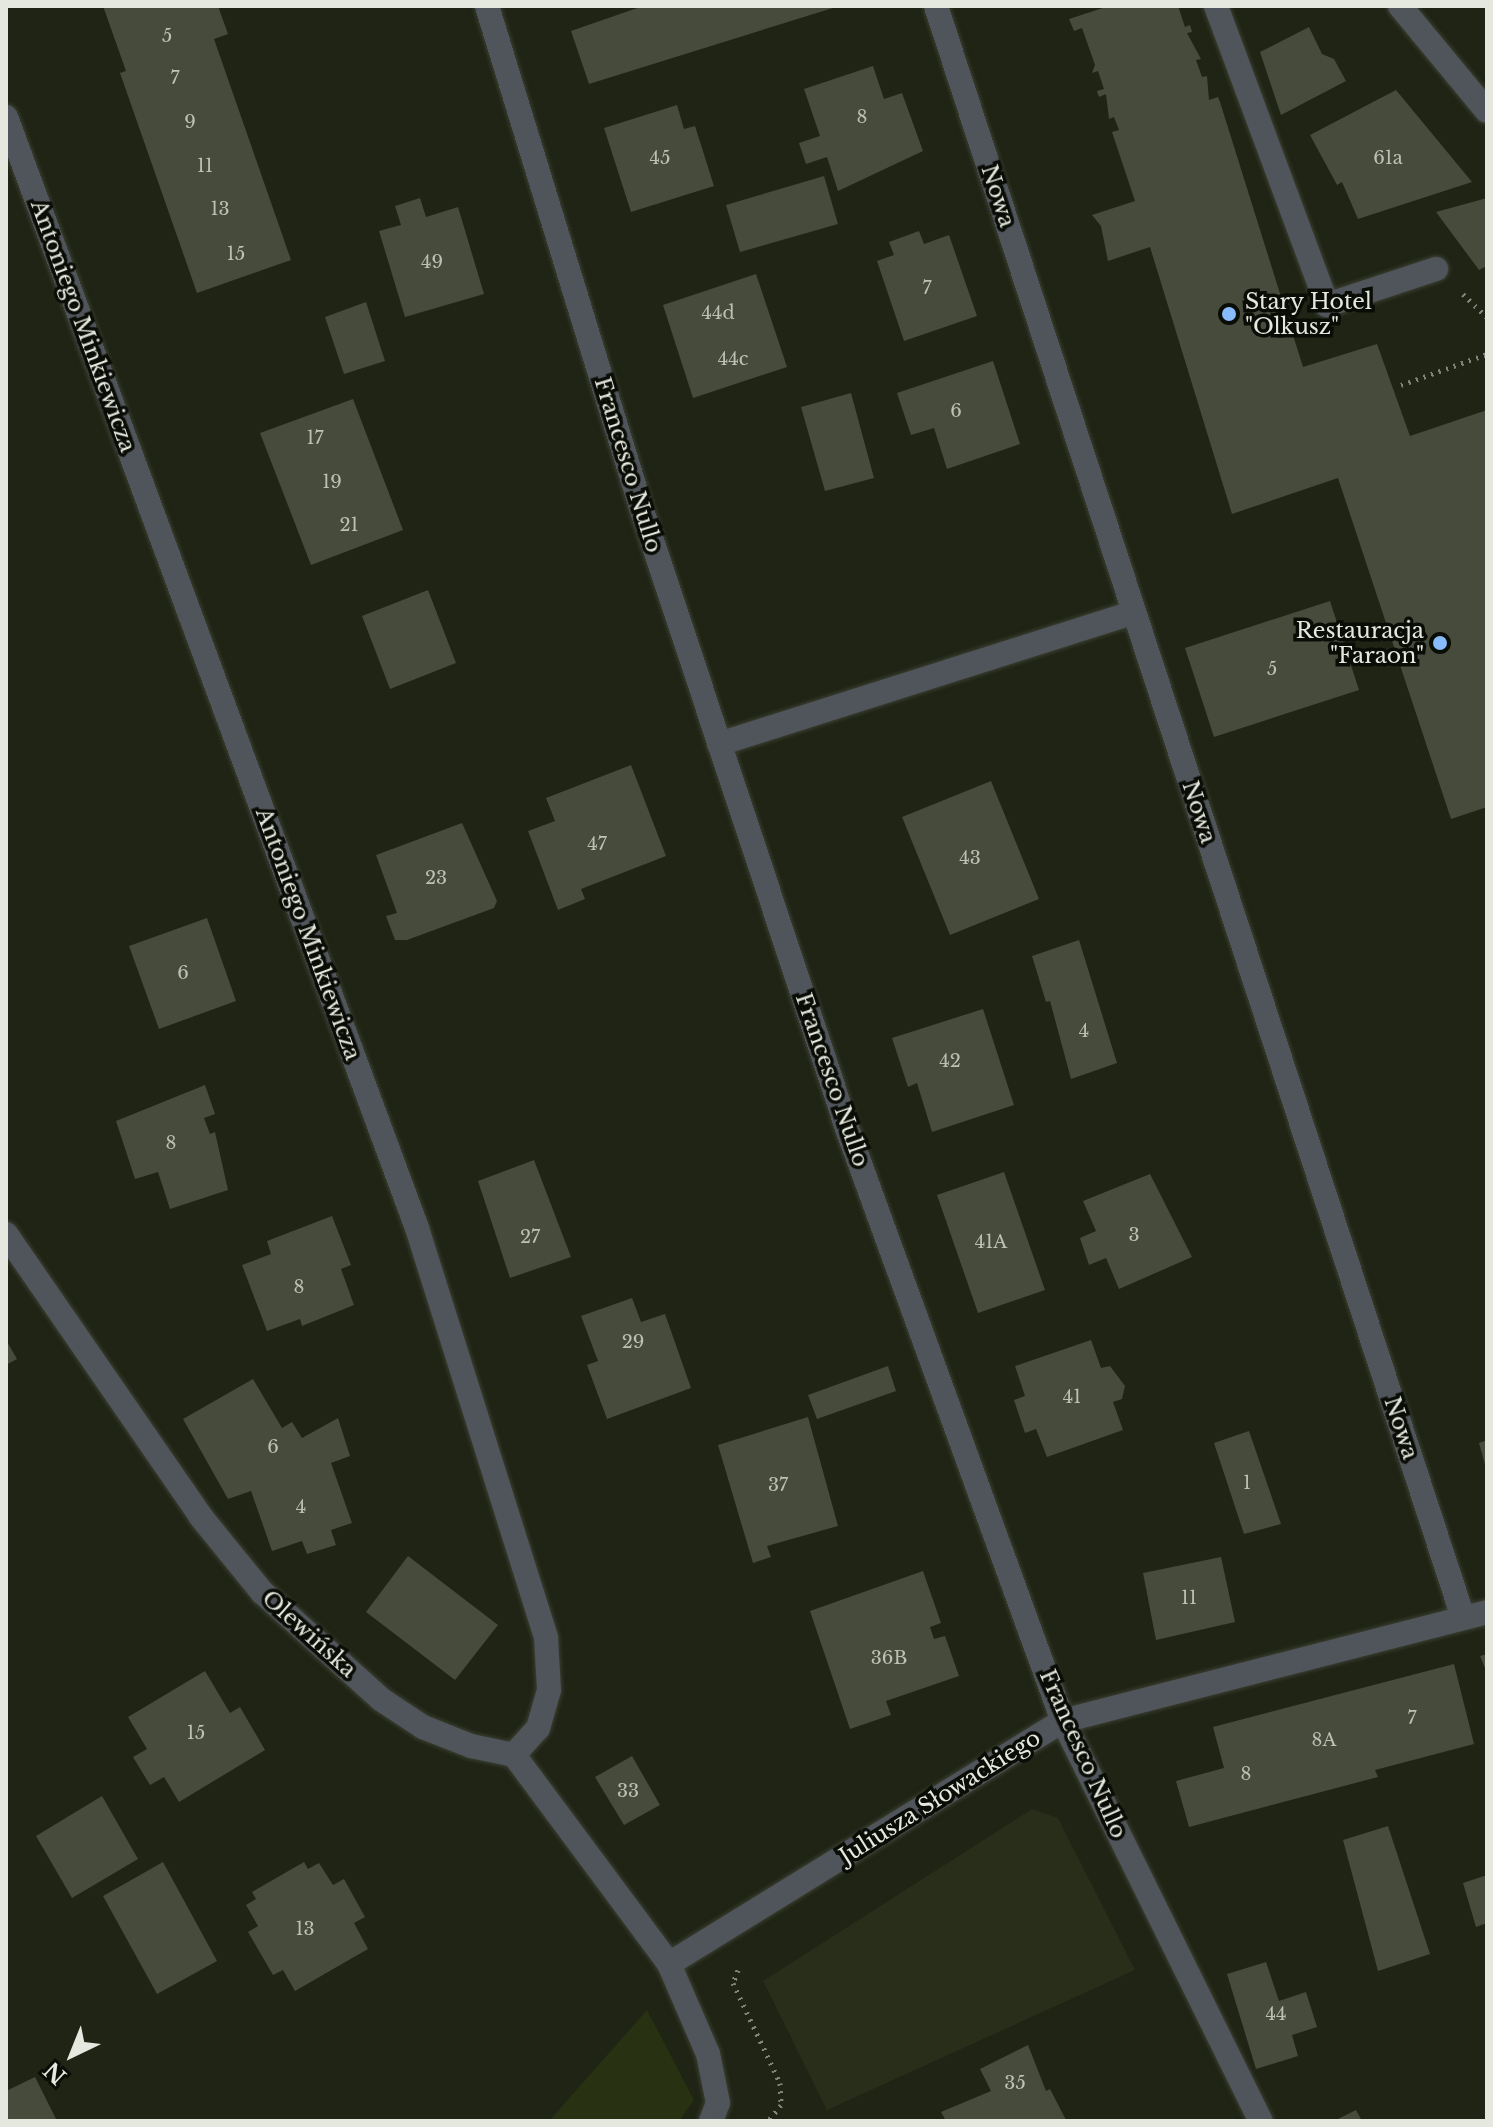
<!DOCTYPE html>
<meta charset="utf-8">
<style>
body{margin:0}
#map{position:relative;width:1493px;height:2127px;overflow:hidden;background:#1f2415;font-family:"Libre Baskerville",serif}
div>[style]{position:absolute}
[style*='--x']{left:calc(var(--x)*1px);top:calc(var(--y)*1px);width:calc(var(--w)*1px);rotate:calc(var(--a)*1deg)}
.built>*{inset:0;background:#282e19}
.green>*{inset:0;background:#283111}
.building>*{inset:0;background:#464b3b}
.path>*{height:5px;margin-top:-2.5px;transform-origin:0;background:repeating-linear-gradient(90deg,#818578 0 2px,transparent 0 8px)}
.roads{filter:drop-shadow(0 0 2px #3b3f31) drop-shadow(0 0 2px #3b3f31)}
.service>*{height:24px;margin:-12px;padding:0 12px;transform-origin:12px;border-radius:12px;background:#50555c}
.minor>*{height:24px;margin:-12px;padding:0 12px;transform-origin:12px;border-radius:12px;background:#50555c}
.tertiary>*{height:24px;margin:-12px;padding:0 12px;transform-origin:12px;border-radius:12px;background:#50555c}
.dots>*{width:22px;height:22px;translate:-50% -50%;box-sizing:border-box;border:4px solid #0a0c06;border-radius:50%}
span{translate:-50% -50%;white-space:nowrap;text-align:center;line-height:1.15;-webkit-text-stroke:7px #0a0c06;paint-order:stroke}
.number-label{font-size:18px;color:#bdc1b5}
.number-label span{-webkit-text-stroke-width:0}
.street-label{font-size:22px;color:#e5e8de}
.poi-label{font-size:22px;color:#e5e8de}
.left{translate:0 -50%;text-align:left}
.right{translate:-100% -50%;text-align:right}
.frame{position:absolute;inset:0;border:8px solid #e5e8de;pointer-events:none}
.north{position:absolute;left:32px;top:2015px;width:80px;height:80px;-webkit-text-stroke:6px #0a0c06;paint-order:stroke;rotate:223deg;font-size:22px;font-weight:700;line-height:32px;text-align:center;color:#e5e8de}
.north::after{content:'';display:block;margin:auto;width:28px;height:36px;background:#e5e8de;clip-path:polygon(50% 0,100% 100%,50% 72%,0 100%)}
</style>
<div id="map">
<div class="built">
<i style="clip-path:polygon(1032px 1809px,1058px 1818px,1135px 1970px,827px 2110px,763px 1981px)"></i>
</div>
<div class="green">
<i style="clip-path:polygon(647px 2010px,694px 2100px,679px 2121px,549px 2121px)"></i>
</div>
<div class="building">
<i style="clip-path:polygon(103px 6px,218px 6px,228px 34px,214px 39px,291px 260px,197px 293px,120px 73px,126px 71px)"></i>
<i style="clip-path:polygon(643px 6px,836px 6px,836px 7px,589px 84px,571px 31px)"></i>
<i style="clip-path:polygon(1109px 6px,1178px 6px,1185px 27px,1190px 25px,1192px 32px,1187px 33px,1201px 59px,1196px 60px,1202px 77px,1207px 76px,1209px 100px,1218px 97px,1220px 102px,1303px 367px,1377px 344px,1410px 436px,1487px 410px,1487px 807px,1451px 819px,1338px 478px,1232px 514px,1150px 247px,1108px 261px,1101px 226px,1092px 215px,1135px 201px,1112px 132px,1119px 130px,1114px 117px,1109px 119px,1106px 94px,1099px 97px,1097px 91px,1104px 89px,1098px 71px,1092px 73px,1095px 65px,1082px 28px,1074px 31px,1069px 19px)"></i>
<i style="clip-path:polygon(1309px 27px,1322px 54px,1334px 59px,1346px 81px,1281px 115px,1260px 52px)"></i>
<i style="clip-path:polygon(873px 66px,884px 99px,902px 93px,923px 151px,838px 191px,827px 157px,806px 164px,799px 143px,820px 136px,804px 89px)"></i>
<i style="clip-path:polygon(1396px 90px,1472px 182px,1358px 219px,1342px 182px,1337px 185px,1310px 135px)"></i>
<i style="clip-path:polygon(677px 105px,684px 129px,695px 126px,714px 186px,631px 212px,604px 128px)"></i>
<i style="clip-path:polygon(824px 176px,838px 224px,740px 252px,726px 205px)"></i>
<i style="clip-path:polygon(420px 198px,426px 217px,458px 207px,484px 294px,405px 317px,379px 231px,401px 225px,395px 206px)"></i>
<i style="clip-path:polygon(1487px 198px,1487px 266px,1479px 270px,1436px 212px)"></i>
<i style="clip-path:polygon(919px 231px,924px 244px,949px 235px,977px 316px,904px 341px,877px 261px,894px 255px,889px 242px)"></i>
<i style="clip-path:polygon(756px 274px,787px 367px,693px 398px,663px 305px)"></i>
<i style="clip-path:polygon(366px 302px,385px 361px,344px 374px,325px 317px)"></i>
<i style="clip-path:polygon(993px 361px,1020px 444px,947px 469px,934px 428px,911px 435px,897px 393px)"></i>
<i style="clip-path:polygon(851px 393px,874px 478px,825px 491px,801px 407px)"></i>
<i style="clip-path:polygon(353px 399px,403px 530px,311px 565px,260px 433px)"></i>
<i style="clip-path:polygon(428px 590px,456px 663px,390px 689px,362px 616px)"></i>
<i style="clip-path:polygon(1330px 601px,1359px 690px,1214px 737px,1185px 648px)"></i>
<i style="clip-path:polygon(631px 765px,666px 856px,581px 889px,585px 899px,558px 910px,528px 831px,555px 821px,546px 798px)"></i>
<i style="clip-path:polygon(991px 781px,1039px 899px,950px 935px,902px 817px)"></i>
<i style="clip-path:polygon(462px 823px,497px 901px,494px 908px,407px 940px,395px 940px,386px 916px,397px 913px,376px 855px)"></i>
<i style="clip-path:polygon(207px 918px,236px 1001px,159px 1029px,129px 946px)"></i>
<i style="clip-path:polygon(1079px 940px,1117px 1063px,1071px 1079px,1050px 1001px,1046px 1002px,1032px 956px)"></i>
<i style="clip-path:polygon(983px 1009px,1014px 1105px,932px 1132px,917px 1083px,908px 1087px,892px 1038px)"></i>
<i style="clip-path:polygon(205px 1085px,215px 1114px,204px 1118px,210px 1134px,215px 1132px,228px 1190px,170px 1209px,158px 1172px,135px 1179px,116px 1121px)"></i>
<i style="clip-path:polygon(534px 1160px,571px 1257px,510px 1278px,478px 1181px)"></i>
<i style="clip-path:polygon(1004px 1172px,1045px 1290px,978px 1313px,937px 1195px)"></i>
<i style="clip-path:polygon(1150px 1174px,1192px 1257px,1119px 1289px,1106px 1258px,1089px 1265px,1080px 1238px,1096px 1231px,1083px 1201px)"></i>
<i style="clip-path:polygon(332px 1216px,351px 1265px,341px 1269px,354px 1305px,302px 1326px,300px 1319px,267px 1331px,242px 1265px,271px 1254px,267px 1241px)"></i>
<i style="clip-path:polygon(632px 1298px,641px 1322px,665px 1314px,691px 1388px,607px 1419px,587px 1365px,598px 1361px,581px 1316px)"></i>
<i style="clip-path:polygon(6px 1340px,17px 1359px,6px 1365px)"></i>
<i style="clip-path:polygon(1091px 1340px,1101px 1368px,1110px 1366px,1125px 1386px,1122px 1399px,1113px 1402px,1123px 1430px,1047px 1457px,1036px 1429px,1025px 1433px,1014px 1400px,1025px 1396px,1015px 1366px)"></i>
<i style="clip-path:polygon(888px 1366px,896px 1391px,817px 1419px,808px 1395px)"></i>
<i style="clip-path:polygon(253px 1379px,282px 1428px,292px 1422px,302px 1438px,338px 1418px,350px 1456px,331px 1463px,352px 1523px,331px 1530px,336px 1545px,307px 1554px,302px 1541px,272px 1551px,251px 1491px,228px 1499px,183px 1419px)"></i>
<i style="clip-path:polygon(808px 1417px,838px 1526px,767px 1546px,771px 1557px,753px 1563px,718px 1445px)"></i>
<i style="clip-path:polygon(1249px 1431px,1281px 1524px,1244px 1534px,1214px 1443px)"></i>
<i style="clip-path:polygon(1487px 1440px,1487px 1468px,1486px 1468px,1479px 1443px)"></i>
<i style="clip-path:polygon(408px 1556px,498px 1625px,455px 1680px,366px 1612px)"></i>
<i style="clip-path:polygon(1221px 1557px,1235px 1622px,1156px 1640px,1143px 1573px)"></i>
<i style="clip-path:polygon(923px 1571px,941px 1623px,930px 1627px,934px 1639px,945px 1636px,959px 1676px,886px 1701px,891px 1715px,850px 1729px,810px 1611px)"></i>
<i style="clip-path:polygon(1487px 1654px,1487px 1673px,1480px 1656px)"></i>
<i style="clip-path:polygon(1454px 1664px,1474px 1744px,1375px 1770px,1378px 1777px,1189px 1827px,1176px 1781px,1224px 1768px,1213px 1727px)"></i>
<i style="clip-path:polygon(205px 1671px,230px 1713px,240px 1707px,265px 1750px,179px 1802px,164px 1777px,150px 1785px,133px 1757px,147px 1749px,128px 1717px)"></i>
<i style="clip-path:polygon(632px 1756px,660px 1805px,624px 1825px,595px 1777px)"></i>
<i style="clip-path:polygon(102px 1796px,138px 1859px,72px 1898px,36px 1836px)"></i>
<i style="clip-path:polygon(1388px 1826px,1430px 1954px,1378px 1971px,1343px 1840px)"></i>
<i style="clip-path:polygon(163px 1862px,217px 1961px,157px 1994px,103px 1896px)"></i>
<i style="clip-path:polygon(304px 1862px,308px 1869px,319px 1863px,333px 1885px,344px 1879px,365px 1917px,354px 1923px,368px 1949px,295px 1991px,283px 1970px,273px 1975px,248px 1932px,258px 1926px,246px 1905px,256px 1899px,252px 1892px)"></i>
<i style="clip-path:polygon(1487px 1875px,1487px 1923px,1476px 1927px,1463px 1883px)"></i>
<i style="clip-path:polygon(1266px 1962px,1279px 2001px,1306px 1992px,1317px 2027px,1292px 2035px,1298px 2056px,1256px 2069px,1227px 1974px)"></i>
<i style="clip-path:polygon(1028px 2045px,1046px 2091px,1050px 2089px,1066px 2120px,946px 2121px,941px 2112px,991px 2091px,980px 2069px)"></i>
<i style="clip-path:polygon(35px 2077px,57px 2121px,6px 2121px,6px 2091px)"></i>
<i style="clip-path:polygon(1356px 2110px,1362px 2121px,1334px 2121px)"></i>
</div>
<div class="path">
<i style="--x:1463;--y:294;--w:33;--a:44"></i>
<i style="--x:1401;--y:385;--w:91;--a:-19.8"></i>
<i style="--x:738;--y:1970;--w:14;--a:111"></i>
<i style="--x:733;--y:1983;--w:110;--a:64.8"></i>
<i style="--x:780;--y:2083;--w:22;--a:87"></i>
<i style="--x:781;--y:2105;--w:21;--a:129"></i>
</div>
<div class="roads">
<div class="service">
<i style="--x:1216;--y:6;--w:319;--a:69.6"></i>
<i style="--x:1327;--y:305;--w:115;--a:-18.3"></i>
</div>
<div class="minor">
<i style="--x:487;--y:6;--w:518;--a:72.93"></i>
<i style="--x:639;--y:501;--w:664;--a:71.65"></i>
<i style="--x:848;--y:1131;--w:628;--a:69.98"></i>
<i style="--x:1063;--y:1721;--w:446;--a:63.7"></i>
<i style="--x:936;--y:6;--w:1695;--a:71.89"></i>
<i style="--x:6;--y:117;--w:1185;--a:69.7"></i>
<i style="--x:417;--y:1228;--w:430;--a:72.5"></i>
<i style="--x:546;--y:1638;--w:52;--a:86.7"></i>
<i style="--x:549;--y:1690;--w:40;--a:106"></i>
<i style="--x:538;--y:1728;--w:36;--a:132"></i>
<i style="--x:719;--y:744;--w:435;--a:-17.6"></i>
<i style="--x:6;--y:1234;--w:344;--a:55.4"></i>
<i style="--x:201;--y:1517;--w:97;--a:50.9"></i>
<i style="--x:262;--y:1592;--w:161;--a:42"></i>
<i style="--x:382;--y:1700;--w:49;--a:33.4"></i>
<i style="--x:423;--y:1727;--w:52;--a:21.6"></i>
<i style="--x:471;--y:1746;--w:44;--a:11.8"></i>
<i style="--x:514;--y:1755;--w:260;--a:53.4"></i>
<i style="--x:711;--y:2121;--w:19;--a:-69"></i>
<i style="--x:718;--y:2103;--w:50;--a:-101.5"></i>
<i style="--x:708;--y:2054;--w:98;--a:-113.4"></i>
<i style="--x:669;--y:1964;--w:463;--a:-31.7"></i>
<i style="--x:1063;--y:1721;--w:438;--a:-14.4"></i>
</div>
<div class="tertiary">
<i style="--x:1400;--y:6;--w:136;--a:50.4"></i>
</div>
</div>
<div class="dots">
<i style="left:1229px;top:314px;background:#87bbfb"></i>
<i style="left:1440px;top:643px;background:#87bbfb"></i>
</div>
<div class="number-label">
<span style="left:167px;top:36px">5</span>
<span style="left:175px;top:78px">7</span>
<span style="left:862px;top:117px">8</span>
<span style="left:190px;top:122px">9</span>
<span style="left:660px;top:158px">45</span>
<span style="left:1388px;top:158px">61a</span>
<span style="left:205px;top:166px">11</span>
<span style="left:220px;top:209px">13</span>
<span style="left:236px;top:254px">15</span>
<span style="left:432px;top:262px">49</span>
<span style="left:927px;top:288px">7</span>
<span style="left:718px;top:313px">44d</span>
<span style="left:733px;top:359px">44c</span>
<span style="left:956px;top:411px">6</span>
<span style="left:315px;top:438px">17</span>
<span style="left:332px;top:482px">19</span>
<span style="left:349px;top:525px">21</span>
<span style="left:1272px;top:669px">5</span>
<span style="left:597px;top:844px">47</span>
<span style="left:970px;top:858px">43</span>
<span style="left:436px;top:878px">23</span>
<span style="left:183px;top:973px">6</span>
<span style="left:1084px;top:1031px">4</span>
<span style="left:950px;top:1061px">42</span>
<span style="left:171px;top:1143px">8</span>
<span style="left:1134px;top:1235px">3</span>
<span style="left:530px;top:1237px">27</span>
<span style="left:991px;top:1242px">41A</span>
<span style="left:299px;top:1287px">8</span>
<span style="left:633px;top:1342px">29</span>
<span style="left:1072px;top:1397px">41</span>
<span style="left:273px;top:1447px">6</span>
<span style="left:1247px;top:1483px">1</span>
<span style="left:778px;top:1485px">37</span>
<span style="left:301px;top:1507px">4</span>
<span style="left:1189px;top:1598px">11</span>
<span style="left:889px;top:1658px">36B</span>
<span style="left:1412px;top:1718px">7</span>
<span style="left:196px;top:1733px">15</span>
<span style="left:1324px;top:1740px">8A</span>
<span style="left:1246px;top:1774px">8</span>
<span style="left:628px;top:1791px">33</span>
<span style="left:305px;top:1929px">13</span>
<span style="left:1276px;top:2014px">44</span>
<span style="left:1015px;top:2083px">35</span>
</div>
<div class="street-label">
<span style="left:998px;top:196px;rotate:72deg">Nowa</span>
<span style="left:83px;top:326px;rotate:70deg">Antoniego Minkiewicza</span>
<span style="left:628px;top:465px;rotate:73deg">Francesco Nullo</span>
<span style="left:1199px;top:812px;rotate:72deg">Nowa</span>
<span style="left:308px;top:934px;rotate:70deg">Antoniego Minkiewicza</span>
<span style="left:832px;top:1080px;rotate:71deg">Francesco Nullo</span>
<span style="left:1401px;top:1428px;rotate:72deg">Nowa</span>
<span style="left:309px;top:1634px;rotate:42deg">Olewińska</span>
<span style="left:1083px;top:1754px;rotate:66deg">Francesco Nullo</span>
<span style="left:940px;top:1797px;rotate:-32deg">Juliusza Słowackiego</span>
</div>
<div class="poi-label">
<span class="left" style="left:1245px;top:314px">Stary Hotel<br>"Olkusz"</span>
<span class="right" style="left:1424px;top:643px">Restauracja<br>"Faraon"</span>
</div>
<div class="frame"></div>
<div class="north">N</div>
</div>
